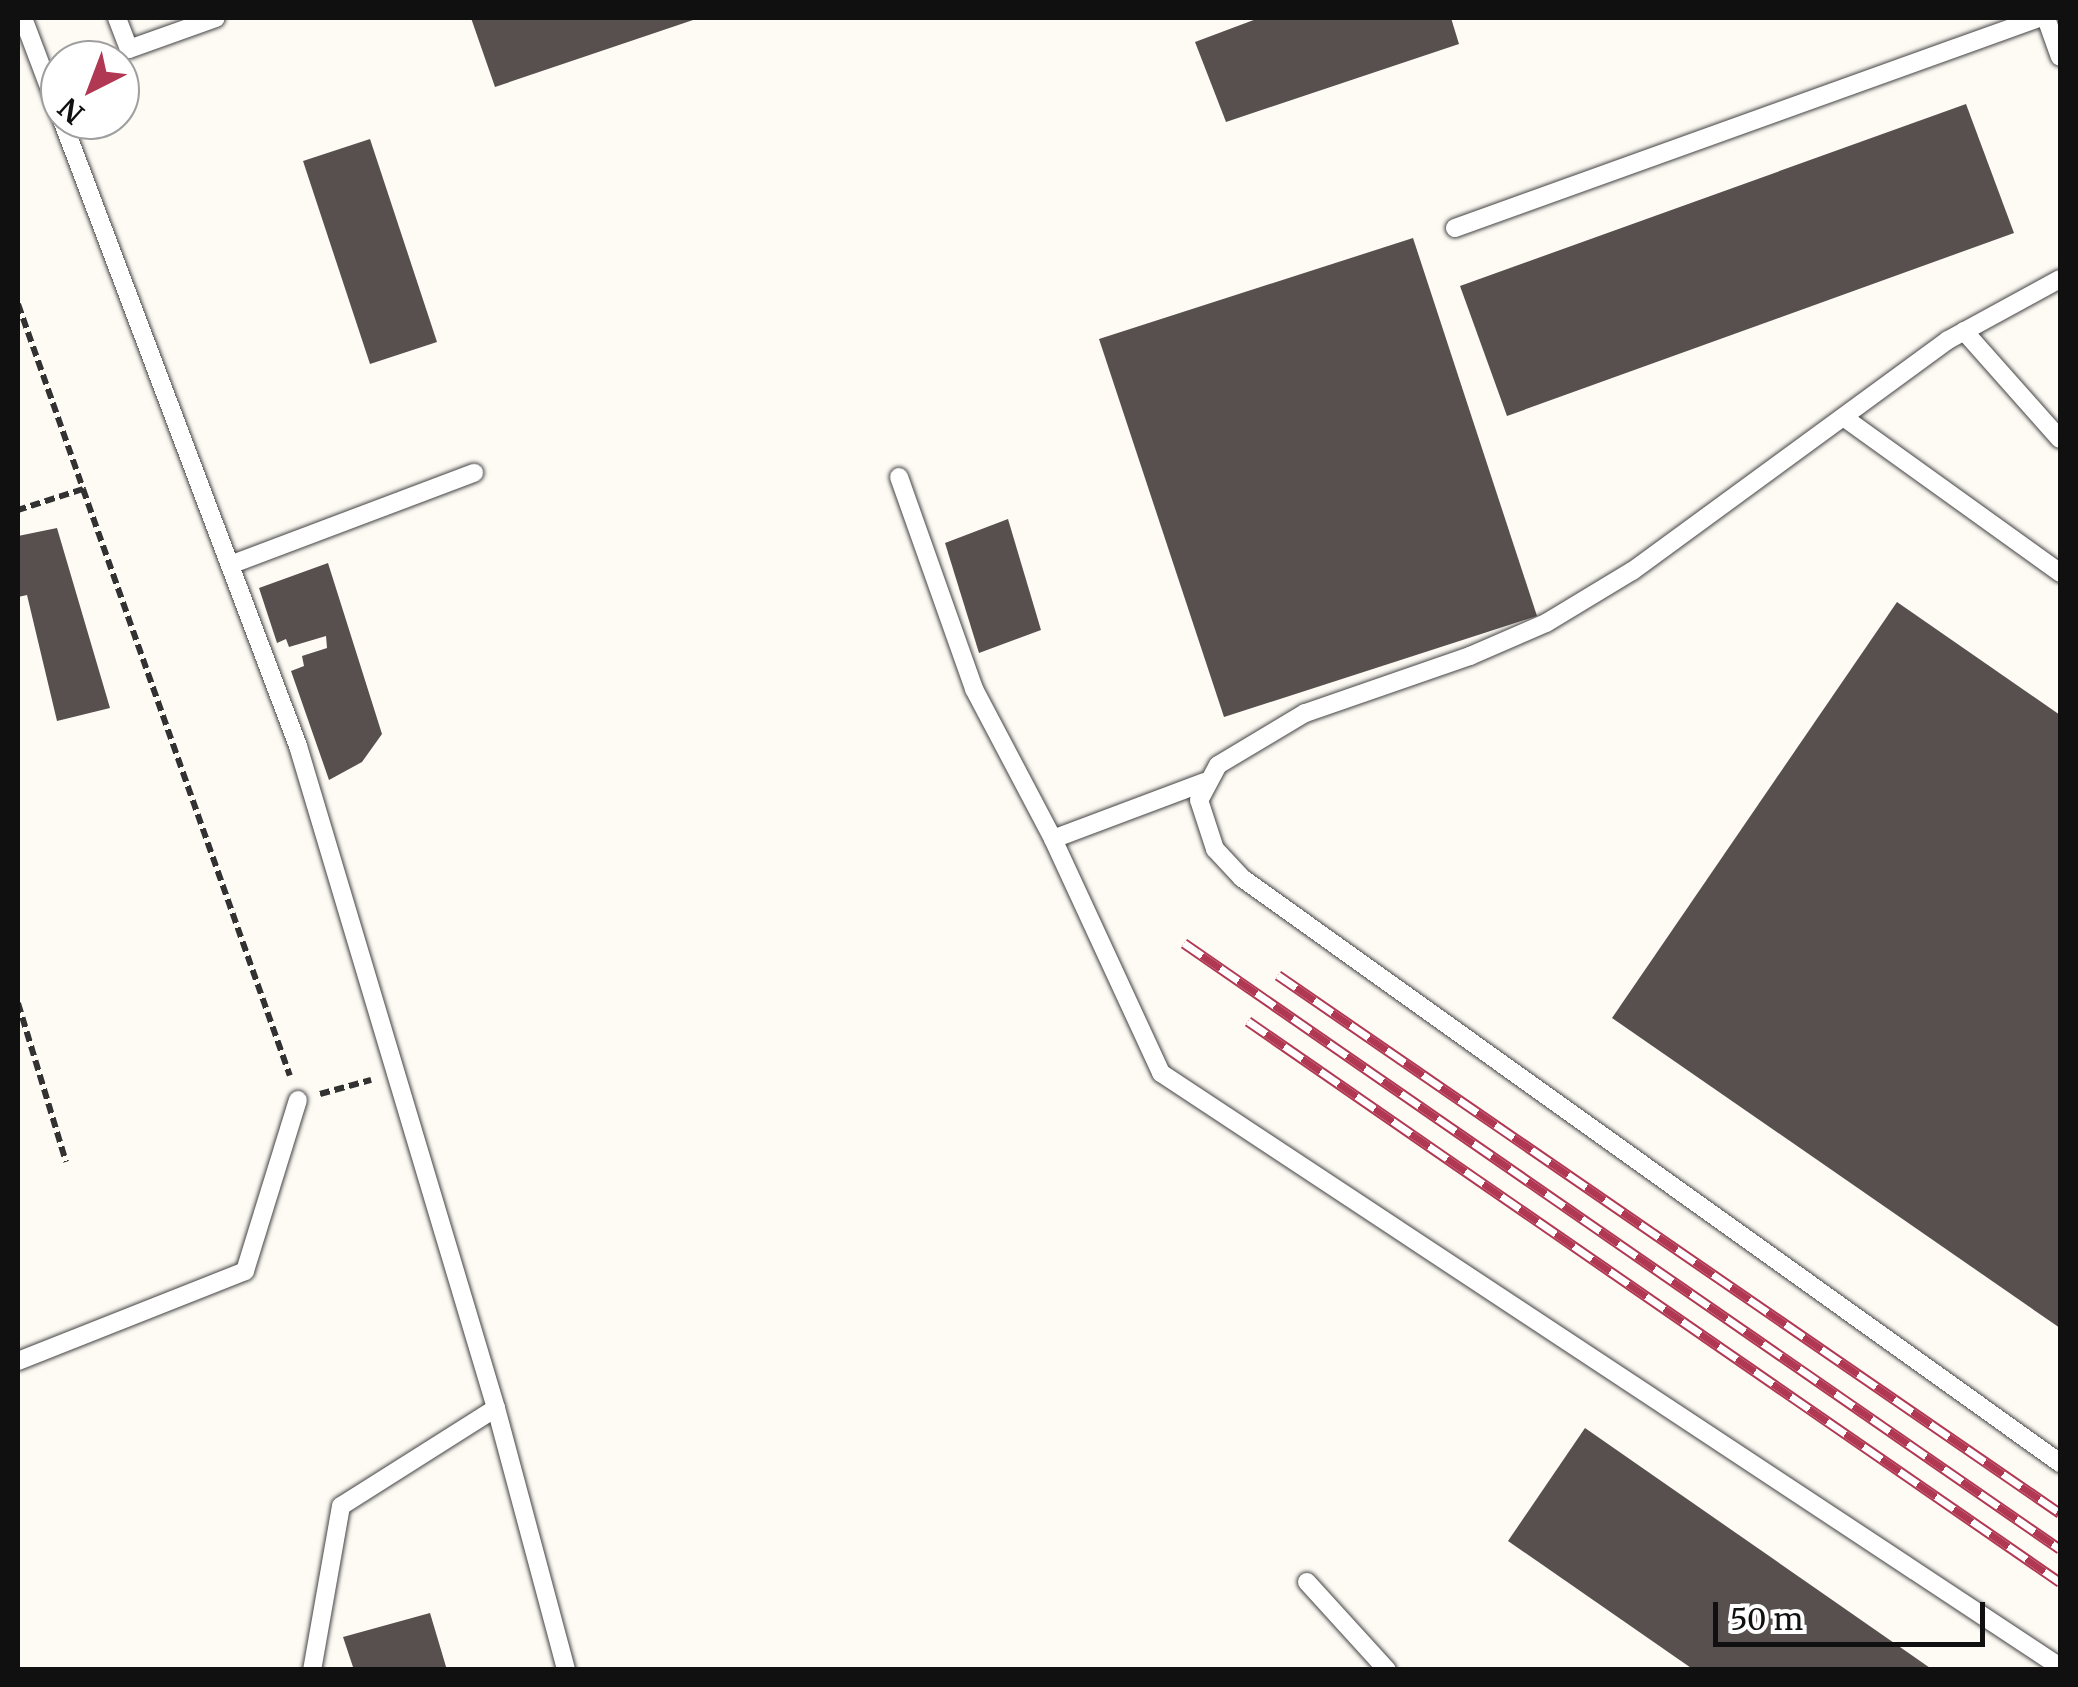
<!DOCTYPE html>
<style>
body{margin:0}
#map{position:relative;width:2078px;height:1687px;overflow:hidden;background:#fefbf5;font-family:Merriweather,serif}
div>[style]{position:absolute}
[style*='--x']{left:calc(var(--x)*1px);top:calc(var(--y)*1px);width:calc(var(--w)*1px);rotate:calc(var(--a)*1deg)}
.building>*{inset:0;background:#58504e}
.path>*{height:6px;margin-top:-3px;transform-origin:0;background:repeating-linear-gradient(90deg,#323232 0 10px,transparent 0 15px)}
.roads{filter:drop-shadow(0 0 2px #434343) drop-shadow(0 0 2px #434343)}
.lane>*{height:18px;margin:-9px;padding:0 9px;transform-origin:9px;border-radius:9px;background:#fff}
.rail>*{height:11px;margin-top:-5.5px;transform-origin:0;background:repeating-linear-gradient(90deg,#fff 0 22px,#b13853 0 44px);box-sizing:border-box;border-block:2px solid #b13853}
span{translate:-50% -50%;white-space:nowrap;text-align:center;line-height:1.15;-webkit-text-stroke:10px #fff;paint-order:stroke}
.frame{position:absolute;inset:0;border:20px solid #101010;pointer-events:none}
.north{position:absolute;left:40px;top:40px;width:100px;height:100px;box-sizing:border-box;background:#fff;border:2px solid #9f9f9f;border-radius:50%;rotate:222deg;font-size:28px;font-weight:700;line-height:40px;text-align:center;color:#101010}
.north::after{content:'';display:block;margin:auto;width:35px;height:45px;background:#b13853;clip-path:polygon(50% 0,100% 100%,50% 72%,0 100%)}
.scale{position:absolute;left:1713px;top:1602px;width:272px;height:45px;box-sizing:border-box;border:5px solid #101010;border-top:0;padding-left:12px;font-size:30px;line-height:35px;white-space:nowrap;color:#101010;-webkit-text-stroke:8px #fff;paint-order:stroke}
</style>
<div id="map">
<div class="building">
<i style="clip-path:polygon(471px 18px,699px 18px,495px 87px)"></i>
<i style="clip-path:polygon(1259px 18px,1451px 18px,1459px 44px,1226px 122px,1195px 42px)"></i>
<i style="clip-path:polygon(1966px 104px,2014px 233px,1507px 416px,1460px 286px)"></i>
<i style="clip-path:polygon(370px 139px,437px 342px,370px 364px,303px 161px)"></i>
<i style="clip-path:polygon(1413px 238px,1537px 616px,1224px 717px,1099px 339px)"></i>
<i style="clip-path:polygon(1008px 519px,1041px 630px,979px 653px,945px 543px)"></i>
<i style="clip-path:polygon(57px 528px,110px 708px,57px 721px,27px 595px,18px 597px,18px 536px)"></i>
<i style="clip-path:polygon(328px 563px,382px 734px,362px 762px,329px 780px,291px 671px,304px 666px,302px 656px,327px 648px,326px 636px,289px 647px,286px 639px,277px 643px,259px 588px)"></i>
<i style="clip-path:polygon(1897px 602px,2060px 715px,2060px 1328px,1612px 1018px)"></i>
<i style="clip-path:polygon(1585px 1428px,1933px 1670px,1694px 1670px,1508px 1541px)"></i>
<i style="clip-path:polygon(430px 1613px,447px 1670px,354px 1670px,343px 1637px)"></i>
</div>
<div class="path">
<i style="--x:18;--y:304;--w:196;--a:70.6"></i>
<i style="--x:83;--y:489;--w:68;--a:162.1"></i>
<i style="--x:83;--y:489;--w:622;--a:70.58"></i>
<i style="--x:18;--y:1003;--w:166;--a:73.2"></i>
<i style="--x:320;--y:1094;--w:53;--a:-15.4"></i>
</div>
<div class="roads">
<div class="lane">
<i style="--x:23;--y:18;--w:105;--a:69.3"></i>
<i style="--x:117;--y:18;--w:33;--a:69"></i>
<i style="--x:129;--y:49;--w:92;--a:-19.6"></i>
<i style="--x:2046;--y:18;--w:41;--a:70.3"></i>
<i style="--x:62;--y:120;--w:669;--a:69.34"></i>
<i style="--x:298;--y:746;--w:691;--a:73.35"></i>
<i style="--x:496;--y:1408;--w:183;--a:147.7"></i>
<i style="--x:341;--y:1506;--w:167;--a:100"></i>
<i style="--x:1455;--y:228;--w:621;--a:-19.78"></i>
<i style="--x:2060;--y:279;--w:128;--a:151.4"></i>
<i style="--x:1948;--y:340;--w:391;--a:143.8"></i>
<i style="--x:1632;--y:571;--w:100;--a:148.8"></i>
<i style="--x:1546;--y:623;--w:83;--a:156.5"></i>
<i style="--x:1470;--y:656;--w:175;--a:160.9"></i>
<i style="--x:1305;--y:713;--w:101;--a:149.1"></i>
<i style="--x:1218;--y:765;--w:40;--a:118"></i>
<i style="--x:1199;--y:800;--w:52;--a:71.9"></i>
<i style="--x:1215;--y:849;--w:40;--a:47"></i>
<i style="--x:1242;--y:878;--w:1006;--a:35.57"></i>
<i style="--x:1964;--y:331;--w:144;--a:48.4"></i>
<i style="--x:1846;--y:419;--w:264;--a:35.7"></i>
<i style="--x:899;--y:477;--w:225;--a:70.5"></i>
<i style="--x:974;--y:689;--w:170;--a:62.2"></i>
<i style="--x:1053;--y:839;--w:162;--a:-20.6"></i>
<i style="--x:230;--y:565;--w:261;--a:-20.7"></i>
<i style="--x:1053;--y:839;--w:258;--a:65.2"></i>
<i style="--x:1161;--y:1073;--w:1078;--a:33.45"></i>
<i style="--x:18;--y:1361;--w:244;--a:-21.6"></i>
<i style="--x:245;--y:1271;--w:179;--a:-72.8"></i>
<i style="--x:496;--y:1408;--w:271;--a:75"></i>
<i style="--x:1307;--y:1582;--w:119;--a:47.7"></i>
</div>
</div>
<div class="rail">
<i style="--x:1184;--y:943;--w:1065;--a:34.67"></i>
<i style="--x:1278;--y:975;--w:949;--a:34.53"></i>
<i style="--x:1248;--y:1021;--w:987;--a:34.64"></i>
</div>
<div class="frame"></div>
<div class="north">N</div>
<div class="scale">50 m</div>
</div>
